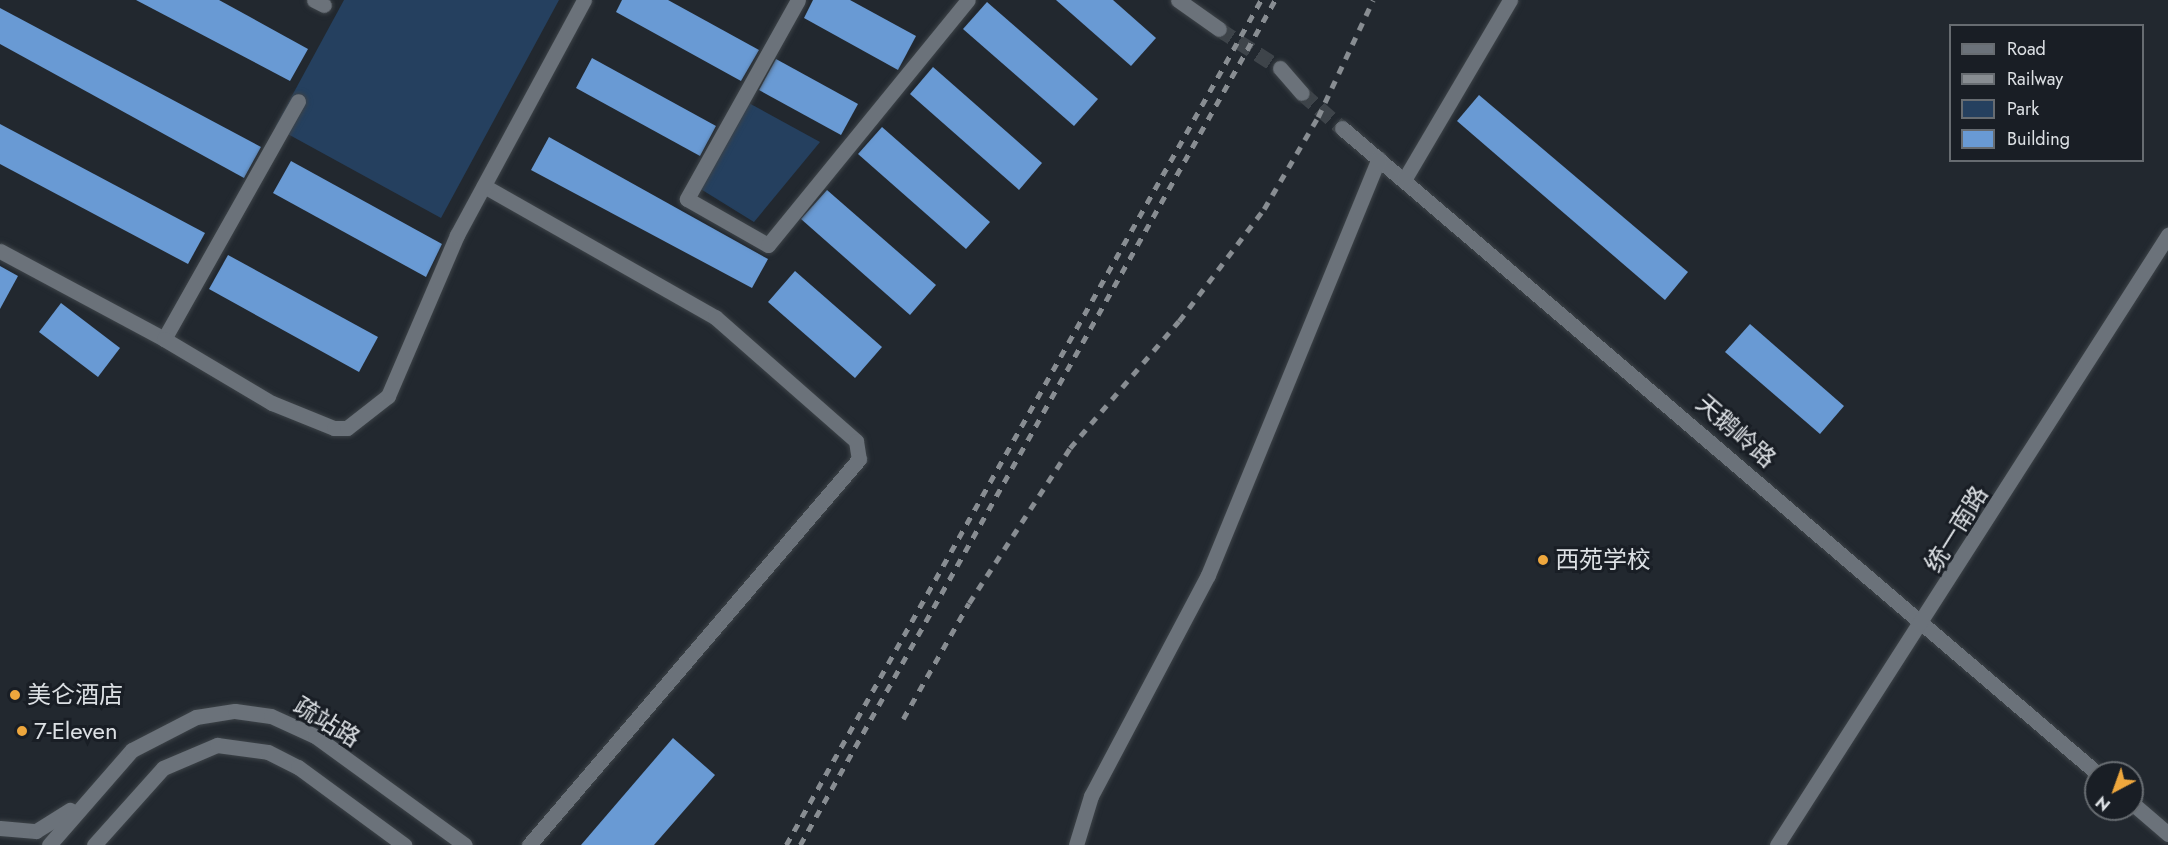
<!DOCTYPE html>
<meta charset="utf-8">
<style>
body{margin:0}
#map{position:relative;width:2168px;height:845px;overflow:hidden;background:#22282f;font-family:Jost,"Noto Sans SC",sans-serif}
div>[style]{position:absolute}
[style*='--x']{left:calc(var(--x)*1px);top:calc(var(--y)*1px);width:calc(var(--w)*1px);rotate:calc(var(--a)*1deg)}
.green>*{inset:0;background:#25405f}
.building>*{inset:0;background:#699ad4}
.minor-tunnel>*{height:15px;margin-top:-7.5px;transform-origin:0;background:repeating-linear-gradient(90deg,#3e444a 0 15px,transparent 0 23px)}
.roads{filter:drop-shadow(0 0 2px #3d4348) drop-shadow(0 0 2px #3d4348)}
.minor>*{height:15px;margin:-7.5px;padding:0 7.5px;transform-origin:7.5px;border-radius:7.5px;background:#6b727a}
.rail>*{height:4.5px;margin-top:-2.25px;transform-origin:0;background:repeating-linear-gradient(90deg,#888d92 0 8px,transparent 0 16px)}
.dots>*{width:16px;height:16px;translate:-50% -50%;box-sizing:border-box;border:3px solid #191e25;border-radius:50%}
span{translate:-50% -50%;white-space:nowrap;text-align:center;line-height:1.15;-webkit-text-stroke:6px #191e25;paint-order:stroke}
.street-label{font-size:24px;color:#dce0e4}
.poi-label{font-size:24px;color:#dce0e4}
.left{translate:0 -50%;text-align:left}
.legend{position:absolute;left:1949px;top:24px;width:195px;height:138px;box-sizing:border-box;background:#191e25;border:2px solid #676c71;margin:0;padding:8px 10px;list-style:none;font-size:18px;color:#dce0e4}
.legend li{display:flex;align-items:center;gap:12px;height:30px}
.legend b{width:30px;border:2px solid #676c71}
.north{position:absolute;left:2084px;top:761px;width:60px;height:60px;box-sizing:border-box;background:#191e25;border:2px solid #676c71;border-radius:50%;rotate:221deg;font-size:16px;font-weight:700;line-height:24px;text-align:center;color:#dce0e4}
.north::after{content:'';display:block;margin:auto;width:21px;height:27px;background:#eea73d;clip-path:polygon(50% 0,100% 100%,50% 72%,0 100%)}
</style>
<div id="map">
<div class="green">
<i style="clip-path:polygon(344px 0,559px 0,441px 218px,275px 127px)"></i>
<i style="clip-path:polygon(747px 102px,820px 142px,754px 222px,699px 188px)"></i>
</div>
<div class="building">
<i style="clip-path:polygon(136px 0,219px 0,308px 49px,290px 81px)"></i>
<i style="clip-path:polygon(622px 0,668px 0,759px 50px,741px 81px,616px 12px)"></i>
<i style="clip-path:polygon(813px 0,850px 0,916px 36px,898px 70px,804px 18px)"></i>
<i style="clip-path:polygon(1056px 0,1113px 0,1156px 38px,1131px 66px)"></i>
<i style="clip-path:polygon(987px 2px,1098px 99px,1074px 126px,963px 29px)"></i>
<i style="clip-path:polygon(0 8px,261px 147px,244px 178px,0 44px)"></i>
<i style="clip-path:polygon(592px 58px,716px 126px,700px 156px,576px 88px)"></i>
<i style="clip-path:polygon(776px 59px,858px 104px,841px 135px,759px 90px)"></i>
<i style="clip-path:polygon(933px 67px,1042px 163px,1019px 190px,910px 94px)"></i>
<i style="clip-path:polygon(1479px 95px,1688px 272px,1665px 300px,1457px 121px)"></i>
<i style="clip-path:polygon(0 124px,205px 233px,188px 264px,0 164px)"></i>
<i style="clip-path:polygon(882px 127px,990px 222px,966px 249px,858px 154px)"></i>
<i style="clip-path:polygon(549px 137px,768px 259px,752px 288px,531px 170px)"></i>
<i style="clip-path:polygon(291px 161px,442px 244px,426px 277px,273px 193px)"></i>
<i style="clip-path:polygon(827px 190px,936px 285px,910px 315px,801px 219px)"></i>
<i style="clip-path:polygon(228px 255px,378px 337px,359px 372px,209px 289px)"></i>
<i style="clip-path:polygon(0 266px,18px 276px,0 309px)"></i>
<i style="clip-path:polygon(795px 271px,882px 347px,855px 378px,768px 302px)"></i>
<i style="clip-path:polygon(61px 303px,120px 348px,98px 377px,39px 332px)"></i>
<i style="clip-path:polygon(1750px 324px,1844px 406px,1820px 434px,1725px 352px)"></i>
<i style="clip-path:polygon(673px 738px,715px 775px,654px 845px,581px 845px)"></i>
</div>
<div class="minor-tunnel">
<i style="--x:1219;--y:29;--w:72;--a:32.6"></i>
<i style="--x:1302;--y:93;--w:53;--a:41.2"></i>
</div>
<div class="roads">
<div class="minor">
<i style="--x:314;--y:0;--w:11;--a:27"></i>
<i style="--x:798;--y:0;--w:228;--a:119.2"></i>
<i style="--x:687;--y:199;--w:93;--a:29.6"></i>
<i style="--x:768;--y:245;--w:316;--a:-50.8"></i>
<i style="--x:1178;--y:0;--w:50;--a:35.3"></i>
<i style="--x:1280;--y:68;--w:33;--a:49"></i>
<i style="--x:1342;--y:128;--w:993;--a:40.51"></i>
<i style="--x:1404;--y:180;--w:209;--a:-59.5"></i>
<i style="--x:484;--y:186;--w:266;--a:29.6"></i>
<i style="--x:715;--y:317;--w:188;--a:41.3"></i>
<i style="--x:856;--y:441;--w:18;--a:81"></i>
<i style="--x:859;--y:459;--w:508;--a:130.53"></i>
<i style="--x:0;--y:251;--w:186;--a:28.2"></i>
<i style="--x:164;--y:339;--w:273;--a:-60.6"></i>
<i style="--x:164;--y:339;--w:126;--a:30.7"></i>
<i style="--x:272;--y:403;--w:67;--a:22"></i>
<i style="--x:334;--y:428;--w:13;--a:0"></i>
<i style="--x:347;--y:428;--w:52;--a:-38"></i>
<i style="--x:388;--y:396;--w:175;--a:-66.8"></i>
<i style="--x:457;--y:235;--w:267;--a:-61.6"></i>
<i style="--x:2132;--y:803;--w:48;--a:40.7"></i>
<i style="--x:0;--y:828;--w:36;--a:5"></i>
<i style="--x:36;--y:831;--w:40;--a:-32"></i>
<i style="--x:49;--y:845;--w:126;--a:-48.9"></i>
<i style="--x:132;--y:750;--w:72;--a:-27.3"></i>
<i style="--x:196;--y:717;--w:39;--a:-9"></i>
<i style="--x:235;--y:711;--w:36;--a:8"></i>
<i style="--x:271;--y:716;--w:48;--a:24.4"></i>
<i style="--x:315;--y:736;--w:185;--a:36"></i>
<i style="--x:94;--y:845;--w:103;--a:-48.1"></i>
<i style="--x:163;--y:768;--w:59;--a:-23.1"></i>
<i style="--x:217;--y:745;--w:51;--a:7.8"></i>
<i style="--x:268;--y:752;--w:34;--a:27"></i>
<i style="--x:298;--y:767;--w:132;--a:36.3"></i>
<i style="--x:1076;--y:845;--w:51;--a:-73"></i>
<i style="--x:1091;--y:796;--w:250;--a:-62.1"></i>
<i style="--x:1208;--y:575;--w:450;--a:-67.7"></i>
<i style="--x:1777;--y:845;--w:725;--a:-57.34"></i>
</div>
</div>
<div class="rail">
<i style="--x:903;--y:719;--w:133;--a:-60.4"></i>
<i style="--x:969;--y:603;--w:185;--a:-56.9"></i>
<i style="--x:1070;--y:448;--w:167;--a:-49.4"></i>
<i style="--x:1179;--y:321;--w:141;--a:-52.8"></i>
<i style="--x:1264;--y:209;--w:107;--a:-59.6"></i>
<i style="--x:1318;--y:117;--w:129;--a:-64.8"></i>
<i style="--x:786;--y:845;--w:969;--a:-60.66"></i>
<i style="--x:800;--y:845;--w:969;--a:-60.66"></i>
</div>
<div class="dots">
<i style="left:1543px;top:560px;background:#eea73d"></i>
<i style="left:15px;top:695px;background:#eea73d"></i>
<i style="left:22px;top:731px;background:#eea73d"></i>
</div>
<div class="street-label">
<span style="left:1736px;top:431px;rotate:41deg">天鹅岭路</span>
<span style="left:1956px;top:529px;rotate:-58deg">统一南路</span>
<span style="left:327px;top:722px;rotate:31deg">疏站路</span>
</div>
<div class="poi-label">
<span class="left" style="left:1555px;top:560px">西苑学校</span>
<span class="left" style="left:27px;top:695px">美仑酒店</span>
<span class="left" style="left:34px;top:731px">7-Eleven</span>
</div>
<ul class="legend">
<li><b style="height:8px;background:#6b727a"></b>Road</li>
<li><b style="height:8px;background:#888d92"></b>Railway</li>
<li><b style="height:16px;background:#25405f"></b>Park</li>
<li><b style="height:16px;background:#699ad4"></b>Building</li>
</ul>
<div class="north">N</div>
</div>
